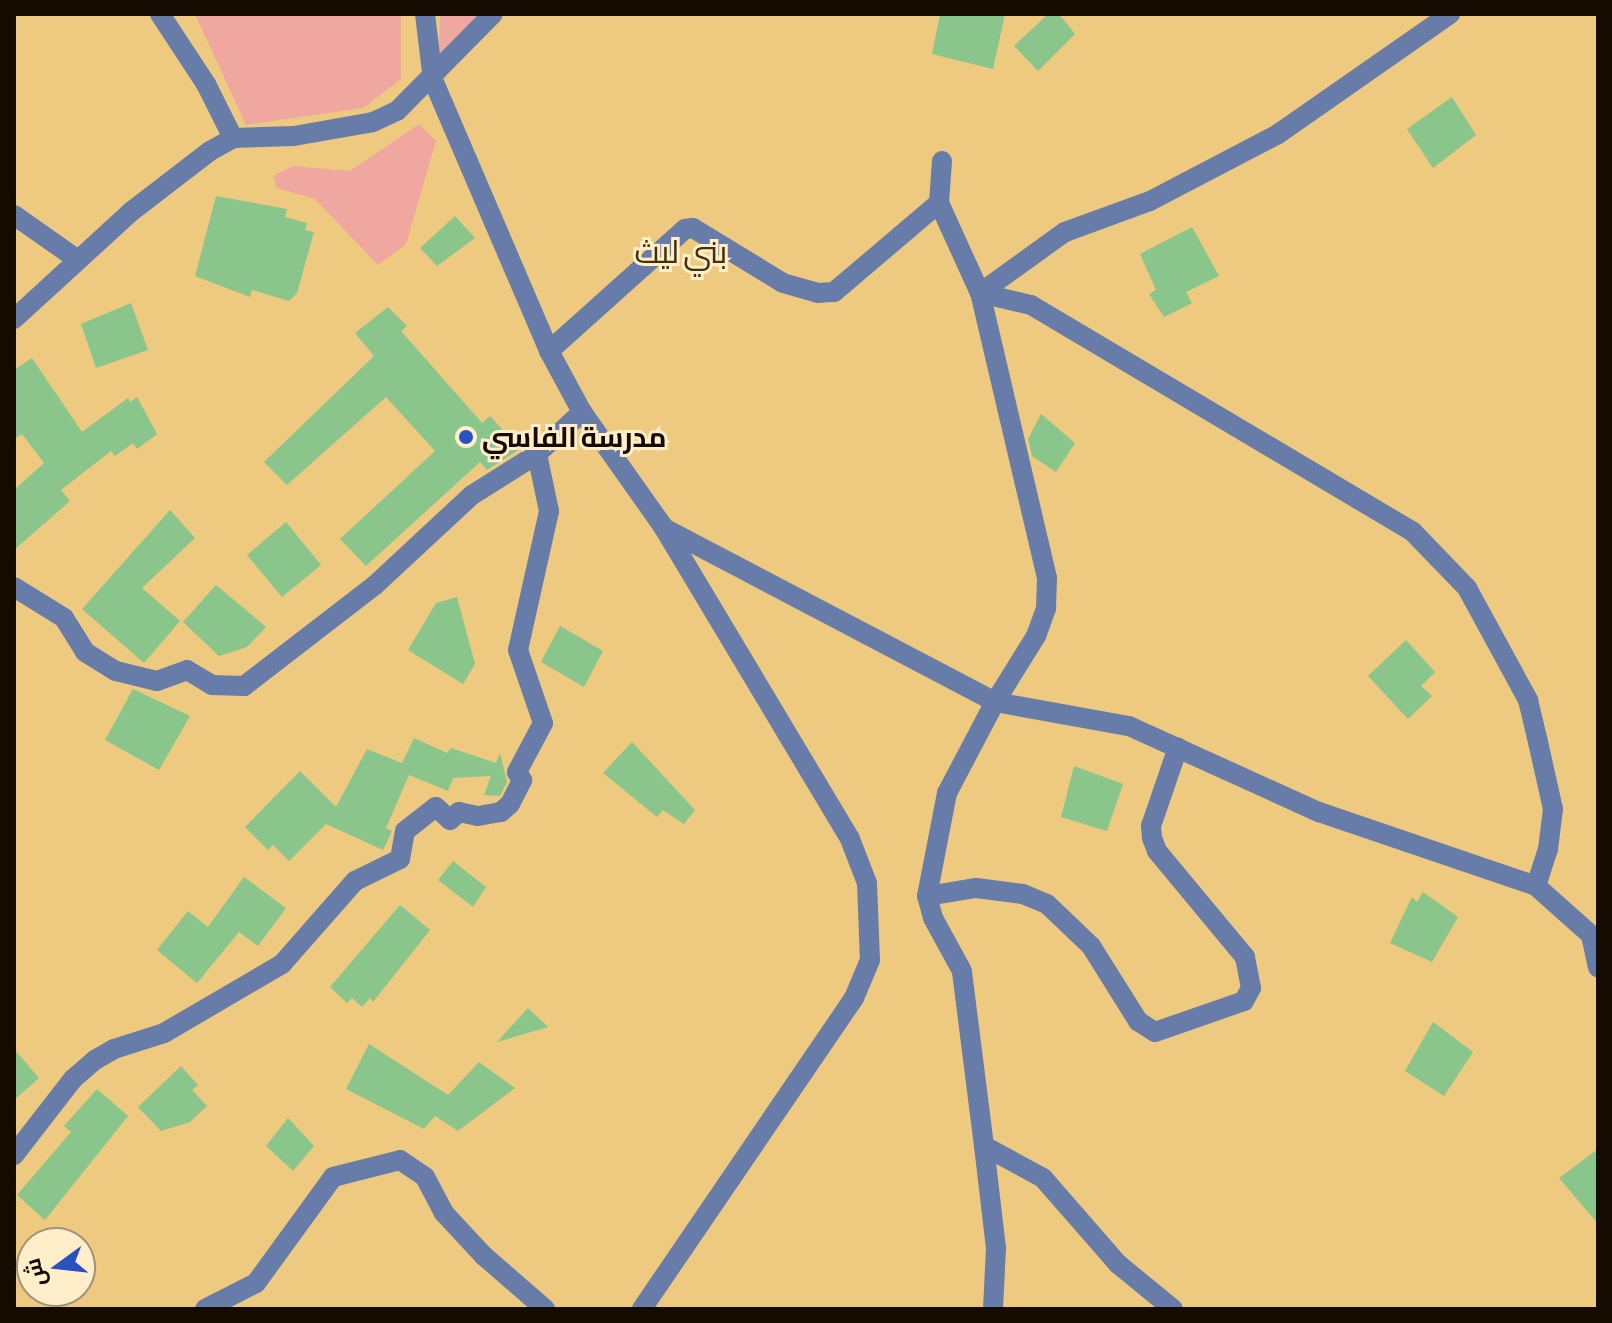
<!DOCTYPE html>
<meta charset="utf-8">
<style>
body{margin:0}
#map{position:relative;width:1612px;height:1323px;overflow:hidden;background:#edca7f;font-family:"Asap Condensed",Cairo,sans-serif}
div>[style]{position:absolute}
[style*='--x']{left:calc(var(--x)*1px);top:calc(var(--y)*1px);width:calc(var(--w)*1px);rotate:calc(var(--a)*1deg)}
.green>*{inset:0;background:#efa7a0}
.building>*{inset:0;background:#8ac58c}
.minor>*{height:20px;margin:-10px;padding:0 10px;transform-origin:10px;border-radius:10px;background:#687caa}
.dots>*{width:22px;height:22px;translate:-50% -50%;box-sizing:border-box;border:4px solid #ffeec9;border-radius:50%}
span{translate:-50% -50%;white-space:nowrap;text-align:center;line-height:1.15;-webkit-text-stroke:6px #ffeec9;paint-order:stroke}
.poi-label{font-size:28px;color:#150b00;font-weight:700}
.left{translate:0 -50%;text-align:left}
.quarter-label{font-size:32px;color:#423107}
.frame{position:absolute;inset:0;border:16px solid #150b00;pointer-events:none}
.north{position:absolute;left:16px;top:1227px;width:80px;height:80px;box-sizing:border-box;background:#ffeec9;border:2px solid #a19379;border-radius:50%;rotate:255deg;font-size:22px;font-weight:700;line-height:32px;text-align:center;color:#150b00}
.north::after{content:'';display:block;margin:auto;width:28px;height:36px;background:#2a51c0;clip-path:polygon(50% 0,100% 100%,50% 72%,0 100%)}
</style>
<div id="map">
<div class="green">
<i style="clip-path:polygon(195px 14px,401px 14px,401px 79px,363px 108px,246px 125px)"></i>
<i style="clip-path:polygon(440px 14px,491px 14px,445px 78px,438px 74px)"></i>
<i style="clip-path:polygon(419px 124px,436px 141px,406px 244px,378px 265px,315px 199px,277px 188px,273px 176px,293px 166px,350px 171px)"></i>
</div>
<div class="building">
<i style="clip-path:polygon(940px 14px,1005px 14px,993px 69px,932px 54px)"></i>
<i style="clip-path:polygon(1048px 14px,1059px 14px,1075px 34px,1038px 71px,1014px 46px)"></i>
<i style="clip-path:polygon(1452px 97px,1476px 135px,1433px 168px,1407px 129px)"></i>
<i style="clip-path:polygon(216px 196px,287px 209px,285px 217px,307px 223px,305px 230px,314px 232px,297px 293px,289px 301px,252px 290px,250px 297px,195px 276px)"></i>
<i style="clip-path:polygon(455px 216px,475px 238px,437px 266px,420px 248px)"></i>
<i style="clip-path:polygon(1192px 227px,1219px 276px,1186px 292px,1192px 303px,1164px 317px,1149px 294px,1156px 290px,1140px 254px)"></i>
<i style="clip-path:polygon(131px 303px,148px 350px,96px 368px,81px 324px)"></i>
<i style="clip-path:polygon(388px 307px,407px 326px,401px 331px,482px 423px,490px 416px,520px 449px,487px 470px,480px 462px,366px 566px,340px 539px,435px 451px,386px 397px,287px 485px,264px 462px,374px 356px,355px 333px)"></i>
<i style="clip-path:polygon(32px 358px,82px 432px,128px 398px,130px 402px,137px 397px,157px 434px,137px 449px,133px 443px,115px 456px,111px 451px,61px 490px,70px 501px,14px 550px,14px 490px,44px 463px,22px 434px,14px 439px,14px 370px)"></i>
<i style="clip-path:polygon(1041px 414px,1075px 443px,1056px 472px,1032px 456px,1028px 439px)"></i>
<i style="clip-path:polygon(170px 510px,195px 538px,142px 588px,180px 621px,144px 663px,82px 609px)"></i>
<i style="clip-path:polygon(286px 522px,321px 565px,282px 597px,247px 555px)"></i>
<i style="clip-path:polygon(216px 585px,266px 627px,247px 647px,219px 656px,183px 622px)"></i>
<i style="clip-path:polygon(457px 597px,475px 664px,463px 684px,408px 650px,436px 603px)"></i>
<i style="clip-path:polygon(560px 626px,603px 651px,584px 687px,541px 662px)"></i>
<i style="clip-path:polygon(1406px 640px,1435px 672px,1421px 686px,1432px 696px,1408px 719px,1368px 676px)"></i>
<i style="clip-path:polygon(133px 689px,190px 716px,159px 770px,105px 740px)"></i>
<i style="clip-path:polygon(414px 738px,447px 753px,451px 748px,496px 763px,500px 753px,507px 782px,500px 796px,484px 795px,491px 776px,453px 778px,448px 791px,409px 775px,386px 828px,392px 831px,383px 850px,326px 824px,289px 861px,273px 845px,268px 850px,245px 827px,300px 771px,336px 807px,367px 749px,402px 763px)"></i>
<i style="clip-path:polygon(632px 742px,695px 810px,684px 824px,663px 810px,657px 817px,603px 773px)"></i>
<i style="clip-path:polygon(1074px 766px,1123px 784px,1107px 831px,1061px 817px)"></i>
<i style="clip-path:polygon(453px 861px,486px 887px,473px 907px,438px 880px)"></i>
<i style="clip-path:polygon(244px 877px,286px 908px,258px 946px,239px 932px,197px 983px,157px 950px,188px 911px,208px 927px)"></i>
<i style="clip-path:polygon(1423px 892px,1458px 917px,1432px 962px,1390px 943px,1412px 897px,1417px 902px)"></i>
<i style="clip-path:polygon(400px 905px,430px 930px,373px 1002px,370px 998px,362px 1007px,352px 998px,347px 1003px,330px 987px)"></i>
<i style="clip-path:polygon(528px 1008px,548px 1027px,497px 1042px)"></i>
<i style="clip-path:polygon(1433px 1022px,1473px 1052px,1444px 1096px,1405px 1071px)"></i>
<i style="clip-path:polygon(369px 1044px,448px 1095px,479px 1062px,515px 1088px,458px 1131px,435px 1116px,424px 1129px,346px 1089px)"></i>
<i style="clip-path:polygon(14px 1049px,39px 1078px,14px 1100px)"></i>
<i style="clip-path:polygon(181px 1066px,198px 1085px,192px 1090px,207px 1106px,190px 1122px,161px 1131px,138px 1107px)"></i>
<i style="clip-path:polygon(97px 1089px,128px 1116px,45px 1220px,17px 1195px,71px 1132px,64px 1126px)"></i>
<i style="clip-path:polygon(288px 1118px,314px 1146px,293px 1171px,266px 1146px)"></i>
<i style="clip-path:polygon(1598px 1149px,1598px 1224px,1559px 1178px)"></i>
</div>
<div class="minor">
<i style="--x:160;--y:14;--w:84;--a:56.7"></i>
<i style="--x:206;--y:84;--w:60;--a:63.4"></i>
<i style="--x:425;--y:14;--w:66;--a:83.1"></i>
<i style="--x:433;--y:80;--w:295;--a:66.8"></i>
<i style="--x:549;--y:351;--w:69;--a:61.6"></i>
<i style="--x:582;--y:412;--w:142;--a:54.7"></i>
<i style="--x:664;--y:528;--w:362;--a:59.1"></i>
<i style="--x:850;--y:839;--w:47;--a:68.9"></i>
<i style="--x:867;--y:883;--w:77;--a:87.8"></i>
<i style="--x:870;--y:960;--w:41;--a:112.8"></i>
<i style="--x:854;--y:998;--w:376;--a:124.3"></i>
<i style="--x:942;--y:161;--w:42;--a:94.1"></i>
<i style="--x:939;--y:203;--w:99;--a:65.5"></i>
<i style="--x:980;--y:293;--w:52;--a:13.2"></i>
<i style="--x:1031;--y:305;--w:444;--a:30.7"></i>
<i style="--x:1413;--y:532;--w:78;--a:46"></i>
<i style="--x:1467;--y:588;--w:128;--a:61.4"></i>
<i style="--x:1528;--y:700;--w:43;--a:76.6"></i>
<i style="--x:1538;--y:742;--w:69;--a:77.4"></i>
<i style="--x:1553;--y:809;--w:40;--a:97.1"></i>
<i style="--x:1548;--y:849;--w:39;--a:108"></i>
<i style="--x:14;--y:215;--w:78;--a:35.1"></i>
<i style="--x:14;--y:319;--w:160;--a:-42.5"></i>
<i style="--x:132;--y:211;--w:98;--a:-37.6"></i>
<i style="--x:210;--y:151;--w:26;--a:-29"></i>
<i style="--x:233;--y:138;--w:61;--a:-1.9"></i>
<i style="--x:294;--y:136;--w:80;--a:-10"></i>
<i style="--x:373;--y:122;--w:26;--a:-25"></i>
<i style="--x:397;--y:111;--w:136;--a:-45.3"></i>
<i style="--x:549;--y:351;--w:183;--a:-41.9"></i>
<i style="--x:685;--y:229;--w:8;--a:-7"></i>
<i style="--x:693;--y:228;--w:105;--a:31.4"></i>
<i style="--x:783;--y:283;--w:36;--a:16"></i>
<i style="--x:818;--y:293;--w:16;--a:-4"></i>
<i style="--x:834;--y:292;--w:138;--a:-40.3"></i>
<i style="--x:664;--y:528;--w:374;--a:27.7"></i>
<i style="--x:995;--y:702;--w:78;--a:-58.2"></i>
<i style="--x:1036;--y:636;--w:30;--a:-70"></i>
<i style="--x:1046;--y:608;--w:30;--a:-88"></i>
<i style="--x:1047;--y:578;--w:293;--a:-103.2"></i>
<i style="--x:980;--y:293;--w:105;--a:-35.7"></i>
<i style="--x:1065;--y:232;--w:90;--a:-20"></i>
<i style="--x:1150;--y:201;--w:144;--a:-27.6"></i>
<i style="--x:1278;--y:134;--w:210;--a:-34.9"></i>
<i style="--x:14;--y:587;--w:59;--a:31.8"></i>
<i style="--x:64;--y:618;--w:40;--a:58"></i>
<i style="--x:85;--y:652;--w:36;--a:32"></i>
<i style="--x:116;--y:671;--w:42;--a:13.7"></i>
<i style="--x:157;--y:681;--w:32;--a:-20"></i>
<i style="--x:187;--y:670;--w:29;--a:31"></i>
<i style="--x:212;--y:685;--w:32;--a:2"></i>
<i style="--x:244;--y:686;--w:164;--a:-37.6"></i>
<i style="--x:374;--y:586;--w:134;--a:-42.9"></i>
<i style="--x:472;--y:495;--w:77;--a:-32.2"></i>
<i style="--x:537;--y:454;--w:62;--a:-43"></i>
<i style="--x:927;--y:896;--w:50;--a:-9.3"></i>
<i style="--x:976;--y:888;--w:47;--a:7.3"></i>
<i style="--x:1023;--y:894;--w:26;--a:23"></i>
<i style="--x:1047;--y:904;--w:61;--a:43.7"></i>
<i style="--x:1091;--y:946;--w:89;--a:57.9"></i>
<i style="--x:1138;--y:1021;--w:20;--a:33"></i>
<i style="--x:1155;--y:1032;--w:94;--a:-19.2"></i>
<i style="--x:1244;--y:1001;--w:15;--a:-62"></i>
<i style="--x:1251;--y:988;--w:32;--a:-101"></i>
<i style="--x:1245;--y:957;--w:138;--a:-129.7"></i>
<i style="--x:1157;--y:851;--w:14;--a:-111"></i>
<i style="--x:1152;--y:838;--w:12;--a:-95"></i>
<i style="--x:1151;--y:826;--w:83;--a:-71.1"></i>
<i style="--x:984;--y:1146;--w:103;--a:83.3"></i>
<i style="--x:996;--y:1248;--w:61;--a:92.8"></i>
<i style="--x:14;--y:1155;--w:96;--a:-52.2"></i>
<i style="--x:73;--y:1079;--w:29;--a:-41"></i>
<i style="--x:95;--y:1060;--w:22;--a:-30"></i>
<i style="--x:114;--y:1049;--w:52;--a:-17.7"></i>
<i style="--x:164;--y:1033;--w:137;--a:-30.3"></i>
<i style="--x:282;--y:964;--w:111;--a:-48.7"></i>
<i style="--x:355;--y:881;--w:50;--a:-26.1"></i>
<i style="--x:400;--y:859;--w:28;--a:-80"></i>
<i style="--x:405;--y:831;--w:39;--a:-38"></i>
<i style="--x:436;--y:807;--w:19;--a:43"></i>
<i style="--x:450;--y:820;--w:12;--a:-42"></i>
<i style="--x:459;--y:812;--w:19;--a:12"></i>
<i style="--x:478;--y:816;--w:23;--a:-10"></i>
<i style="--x:501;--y:812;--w:12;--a:-42"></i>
<i style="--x:510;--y:804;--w:27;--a:-63"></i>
<i style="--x:522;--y:780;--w:9;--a:-122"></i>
<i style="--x:517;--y:772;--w:55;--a:-62"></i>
<i style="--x:543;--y:723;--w:77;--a:-108.9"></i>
<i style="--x:518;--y:650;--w:142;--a:-77.4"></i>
<i style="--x:549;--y:511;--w:58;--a:-101.9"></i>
<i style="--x:205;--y:1309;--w:57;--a:-27"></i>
<i style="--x:256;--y:1283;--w:131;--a:-54"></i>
<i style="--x:333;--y:1177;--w:69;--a:-14.2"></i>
<i style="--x:400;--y:1160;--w:30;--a:34"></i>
<i style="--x:425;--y:1177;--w:41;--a:62.2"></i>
<i style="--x:444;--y:1213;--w:59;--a:47.1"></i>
<i style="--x:484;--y:1256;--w:81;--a:41"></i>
<i style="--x:1173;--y:1309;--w:71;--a:-140.7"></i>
<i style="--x:1118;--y:1264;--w:114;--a:-131.1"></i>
<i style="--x:1043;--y:1178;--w:67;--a:-151.5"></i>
<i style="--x:984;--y:1146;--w:176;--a:-97.2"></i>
<i style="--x:962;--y:971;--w:60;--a:-118.7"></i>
<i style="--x:933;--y:918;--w:23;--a:-105"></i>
<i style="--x:927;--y:896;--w:105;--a:-79"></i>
<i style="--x:947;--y:793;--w:103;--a:-62.2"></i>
<i style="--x:995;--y:702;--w:136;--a:10.2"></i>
<i style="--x:1129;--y:726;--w:209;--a:24.4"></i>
<i style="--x:1319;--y:812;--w:229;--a:18.8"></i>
<i style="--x:1536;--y:886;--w:74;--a:41.7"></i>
<i style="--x:1591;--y:935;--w:33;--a:78"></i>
</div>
<div class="dots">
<i style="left:466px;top:437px;background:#2a51c0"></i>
</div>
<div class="poi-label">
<span class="left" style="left:482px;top:437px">مدرسة الفاسي</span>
</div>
<div class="quarter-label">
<span style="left:681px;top:252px">بني ليث</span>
</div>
<div class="frame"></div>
<div class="north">ش</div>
</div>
